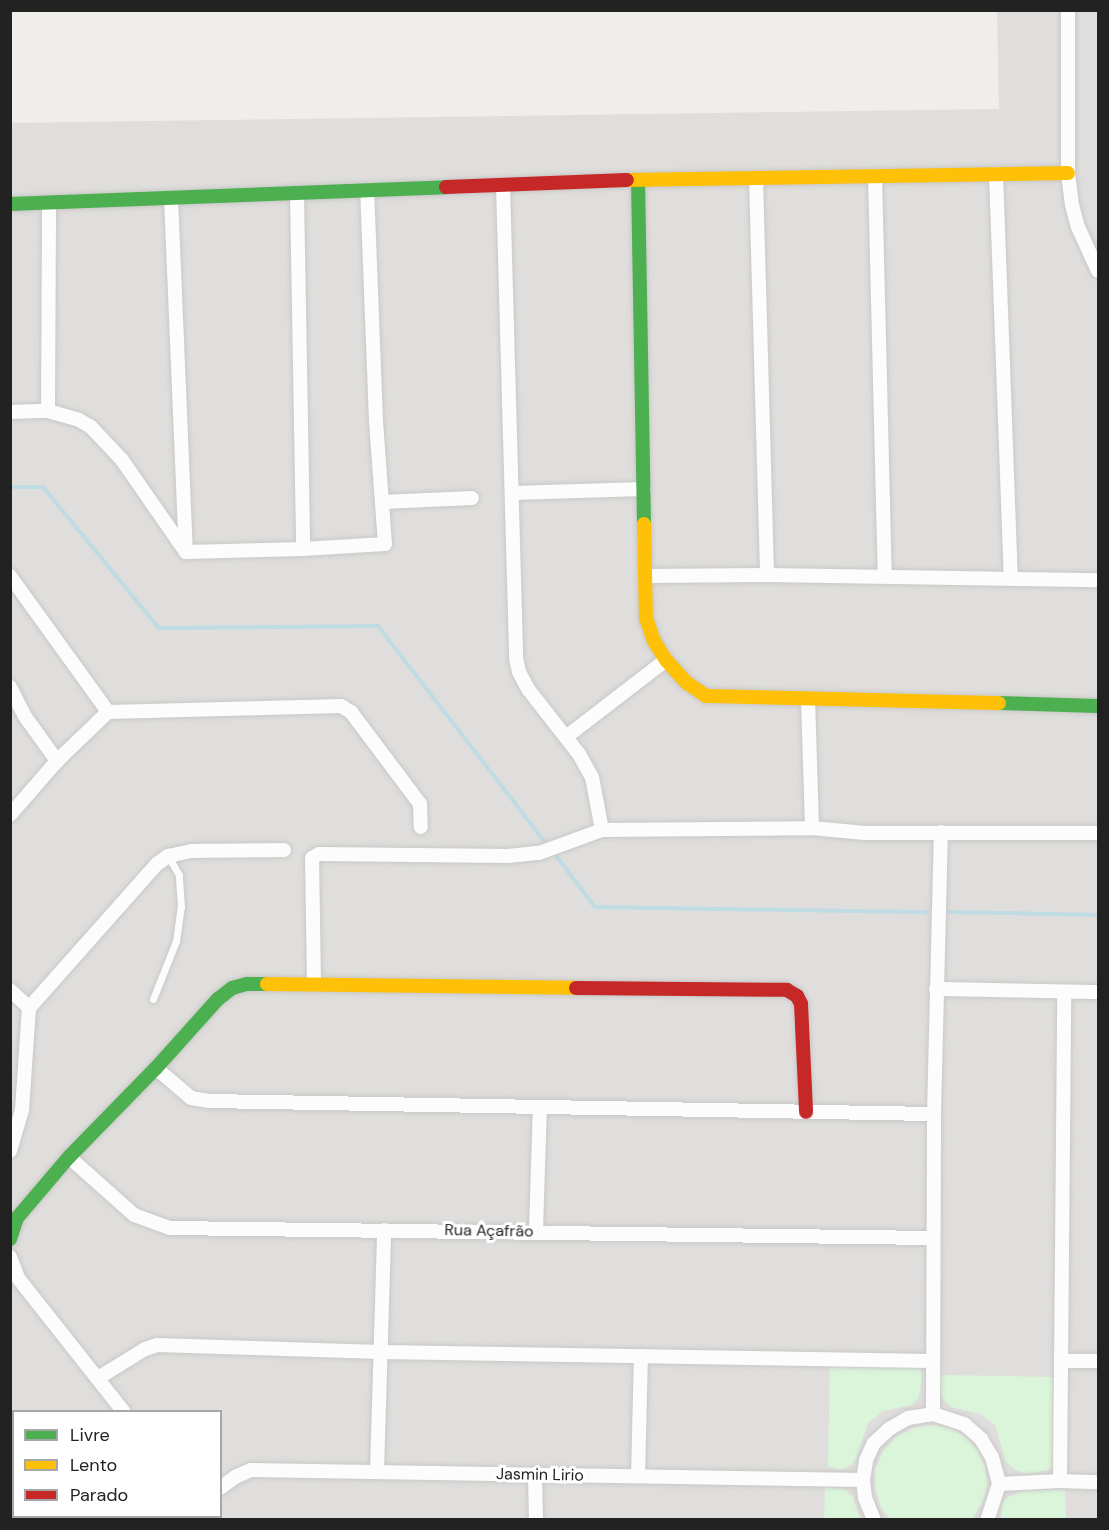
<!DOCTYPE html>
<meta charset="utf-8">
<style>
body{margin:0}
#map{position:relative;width:1109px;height:1530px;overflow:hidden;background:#f0eeeb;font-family:"DM Sans",sans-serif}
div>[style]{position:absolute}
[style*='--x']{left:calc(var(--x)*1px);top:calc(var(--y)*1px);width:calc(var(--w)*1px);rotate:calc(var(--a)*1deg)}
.residential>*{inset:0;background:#dfdedc}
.park>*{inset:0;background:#daf5da}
.stream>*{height:4px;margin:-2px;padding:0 2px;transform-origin:2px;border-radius:2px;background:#bfdbe3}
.roads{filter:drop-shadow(0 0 2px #c9c8c7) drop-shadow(0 0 2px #c9c8c7)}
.lane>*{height:7px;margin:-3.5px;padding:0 3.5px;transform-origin:3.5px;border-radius:3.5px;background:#fdfcfc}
.street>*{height:14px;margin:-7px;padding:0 7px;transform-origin:7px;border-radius:7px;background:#fdfcfc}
.fast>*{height:14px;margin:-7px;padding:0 7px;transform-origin:7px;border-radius:7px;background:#4caf50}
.slow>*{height:14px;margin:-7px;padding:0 7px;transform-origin:7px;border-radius:7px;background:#ffc107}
.jam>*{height:14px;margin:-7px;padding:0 7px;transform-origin:7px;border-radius:7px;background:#c62828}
span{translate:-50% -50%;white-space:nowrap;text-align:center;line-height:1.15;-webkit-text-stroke:6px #fff;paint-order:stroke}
.street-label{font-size:16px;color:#222}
.frame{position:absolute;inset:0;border:12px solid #222;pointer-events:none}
.legend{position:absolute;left:12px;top:1410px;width:210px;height:108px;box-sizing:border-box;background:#fff;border:2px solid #a7a7a7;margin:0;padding:8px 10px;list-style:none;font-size:18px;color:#222}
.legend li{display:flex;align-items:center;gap:12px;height:30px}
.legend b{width:30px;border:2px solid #a7a7a7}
</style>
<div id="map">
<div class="residential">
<i style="clip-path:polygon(evenodd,997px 11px,1098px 11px,1098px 1519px,11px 1519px,10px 123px,999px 109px,997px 11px,14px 1412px,220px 1412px,220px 1516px,14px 1516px,14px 1412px)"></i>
</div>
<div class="park">
<i style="clip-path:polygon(830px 1363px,919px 1366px,922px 1376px,919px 1397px,912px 1405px,883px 1411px,868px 1423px,855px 1461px,847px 1468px,838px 1470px,828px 1466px)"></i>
<i style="clip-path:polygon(939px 1375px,1054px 1377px,1055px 1461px,1049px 1470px,1026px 1474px,1015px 1470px,1006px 1462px,995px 1425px,980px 1414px,951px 1407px,942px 1398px,938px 1388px)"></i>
<i style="clip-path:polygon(932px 1425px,950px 1428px,965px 1437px,977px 1450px,985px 1466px,987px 1484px,983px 1501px,972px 1519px,890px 1519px,881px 1508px,875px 1489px,875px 1469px,883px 1451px,896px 1437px,913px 1428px)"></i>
<i style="clip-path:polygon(825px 1486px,845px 1490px,853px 1497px,860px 1519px,824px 1520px)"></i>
<i style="clip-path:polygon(1024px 1490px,1065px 1490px,1066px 1519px,1001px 1519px,1002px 1505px,1006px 1498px)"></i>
</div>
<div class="stream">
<i style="--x:10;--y:487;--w:33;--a:0"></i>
<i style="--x:43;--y:487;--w:183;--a:50.6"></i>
<i style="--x:159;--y:628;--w:219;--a:-0.5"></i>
<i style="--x:378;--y:626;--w:274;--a:52.3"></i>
<i style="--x:557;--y:857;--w:63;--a:52.8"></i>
<i style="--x:595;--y:907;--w:333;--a:0.9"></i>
<i style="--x:948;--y:912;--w:150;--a:1.1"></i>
</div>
<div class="roads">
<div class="lane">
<i style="--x:153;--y:999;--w:62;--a:-68.4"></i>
<i style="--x:176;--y:941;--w:34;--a:-82"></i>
<i style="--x:181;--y:907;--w:32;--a:-94"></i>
<i style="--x:179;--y:875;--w:22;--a:-120"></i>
</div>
<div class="street">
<i style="--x:1068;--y:10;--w:163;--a:90"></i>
<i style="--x:1068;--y:173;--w:32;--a:83"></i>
<i style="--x:1072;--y:205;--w:23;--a:75"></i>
<i style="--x:1078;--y:227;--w:48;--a:65.6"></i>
<i style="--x:996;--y:174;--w:403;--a:87.9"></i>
<i style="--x:875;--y:176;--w:400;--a:88.6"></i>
<i style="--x:756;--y:178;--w:397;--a:88.4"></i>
<i style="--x:503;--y:185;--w:473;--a:88.4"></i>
<i style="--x:516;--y:658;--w:14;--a:78"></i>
<i style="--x:519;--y:672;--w:19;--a:62"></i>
<i style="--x:528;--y:689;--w:83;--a:51.9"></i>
<i style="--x:579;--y:754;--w:26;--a:61"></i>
<i style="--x:592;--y:777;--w:54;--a:79.3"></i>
<i style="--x:297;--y:194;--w:355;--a:89"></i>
<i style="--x:171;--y:198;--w:354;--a:87.6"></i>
<i style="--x:48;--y:411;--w:208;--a:-89.7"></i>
<i style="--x:10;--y:412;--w:38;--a:-2"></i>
<i style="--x:48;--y:411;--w:32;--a:16"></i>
<i style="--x:79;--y:420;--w:14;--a:30"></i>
<i style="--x:91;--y:427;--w:45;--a:46.8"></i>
<i style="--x:122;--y:460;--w:112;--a:55.2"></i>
<i style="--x:186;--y:552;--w:117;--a:-1.5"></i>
<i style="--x:303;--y:549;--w:82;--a:-3.5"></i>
<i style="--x:385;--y:544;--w:123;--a:-94.2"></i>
<i style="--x:376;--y:421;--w:230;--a:-92.2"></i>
<i style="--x:513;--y:493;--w:131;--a:-1.7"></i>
<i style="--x:382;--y:502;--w:90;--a:-2.5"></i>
<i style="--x:10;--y:576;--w:168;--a:54.2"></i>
<i style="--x:645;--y:576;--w:122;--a:-0.5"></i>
<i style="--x:767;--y:575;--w:331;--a:0.9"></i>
<i style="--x:10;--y:687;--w:31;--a:63"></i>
<i style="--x:24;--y:715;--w:57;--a:54.3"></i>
<i style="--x:808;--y:699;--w:129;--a:88.2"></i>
<i style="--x:566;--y:737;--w:126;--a:-37.6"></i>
<i style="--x:10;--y:815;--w:72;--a:-49"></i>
<i style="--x:57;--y:761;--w:71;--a:-43.9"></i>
<i style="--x:108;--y:712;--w:233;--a:-1.5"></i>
<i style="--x:341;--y:706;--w:12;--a:31"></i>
<i style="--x:351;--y:712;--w:115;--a:53.1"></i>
<i style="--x:420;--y:804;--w:23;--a:88"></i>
<i style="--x:314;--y:983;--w:125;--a:-90.9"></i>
<i style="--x:312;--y:858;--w:8;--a:-30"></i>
<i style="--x:319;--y:854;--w:189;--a:0.6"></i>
<i style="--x:508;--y:856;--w:31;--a:-6"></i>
<i style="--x:539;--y:853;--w:67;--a:-20.1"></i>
<i style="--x:602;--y:830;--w:210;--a:-0.5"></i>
<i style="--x:812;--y:828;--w:53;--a:5.4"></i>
<i style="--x:865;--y:833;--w:233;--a:0"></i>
<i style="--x:936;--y:989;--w:162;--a:1.1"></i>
<i style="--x:10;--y:990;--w:26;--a:43"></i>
<i style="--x:156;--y:1068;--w:46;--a:40.6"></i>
<i style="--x:191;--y:1098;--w:18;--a:9"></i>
<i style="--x:209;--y:1101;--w:725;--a:1.03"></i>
<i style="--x:10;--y:1151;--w:43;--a:-73.7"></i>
<i style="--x:22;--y:1110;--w:102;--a:-86.1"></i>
<i style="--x:29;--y:1008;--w:193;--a:-48.4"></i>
<i style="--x:157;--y:864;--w:14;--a:-36"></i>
<i style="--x:168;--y:856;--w:24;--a:-12"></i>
<i style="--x:191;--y:851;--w:93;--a:-0.6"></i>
<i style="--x:69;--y:1157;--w:87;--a:41.7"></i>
<i style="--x:134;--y:1215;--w:38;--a:20"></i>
<i style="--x:170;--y:1228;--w:763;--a:0.75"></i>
<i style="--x:536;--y:1231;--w:124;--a:-88.2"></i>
<i style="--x:10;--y:1257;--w:22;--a:69"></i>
<i style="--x:18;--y:1278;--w:171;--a:51.7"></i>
<i style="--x:1061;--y:1361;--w:37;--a:0"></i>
<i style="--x:98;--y:1378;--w:55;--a:-31.7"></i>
<i style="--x:145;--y:1349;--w:13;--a:-18"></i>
<i style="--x:157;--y:1345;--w:224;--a:1.8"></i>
<i style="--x:381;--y:1352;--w:551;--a:0.94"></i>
<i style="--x:933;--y:1414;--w:300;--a:-89.8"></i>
<i style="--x:934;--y:1114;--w:282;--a:-88.6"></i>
<i style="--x:377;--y:1472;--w:242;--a:-88.3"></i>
<i style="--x:10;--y:1474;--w:6;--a:45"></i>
<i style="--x:535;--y:1475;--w:45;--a:88.7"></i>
<i style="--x:638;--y:1476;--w:120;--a:-88.6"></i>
<i style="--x:1060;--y:1481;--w:489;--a:-89.5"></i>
<i style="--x:999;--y:1484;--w:61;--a:-2.8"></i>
<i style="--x:1060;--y:1481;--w:38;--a:2"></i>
<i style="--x:220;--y:1488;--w:19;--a:-36"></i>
<i style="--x:235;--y:1477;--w:17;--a:-24"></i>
<i style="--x:251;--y:1470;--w:612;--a:0.94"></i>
<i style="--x:45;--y:1516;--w:4;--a:63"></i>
<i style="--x:209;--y:1516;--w:4;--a:63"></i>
<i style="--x:874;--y:1520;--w:24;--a:-112"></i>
<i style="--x:865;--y:1498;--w:18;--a:-96"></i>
<i style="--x:863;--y:1480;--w:20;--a:-81"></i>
<i style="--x:866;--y:1460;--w:19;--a:-65"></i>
<i style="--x:874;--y:1443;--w:21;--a:-43"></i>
<i style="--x:889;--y:1429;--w:22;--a:-30"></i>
<i style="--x:908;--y:1418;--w:25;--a:-9"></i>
<i style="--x:933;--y:1414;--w:33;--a:18"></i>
<i style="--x:964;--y:1424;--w:23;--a:41"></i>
<i style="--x:981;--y:1439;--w:21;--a:59"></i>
<i style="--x:992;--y:1457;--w:28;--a:75"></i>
<i style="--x:999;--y:1484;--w:38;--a:108"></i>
</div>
<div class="fast">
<i style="--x:638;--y:180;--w:344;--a:89"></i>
<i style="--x:10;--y:204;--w:436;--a:-2.2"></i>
<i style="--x:999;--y:703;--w:99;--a:1.7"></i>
<i style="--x:10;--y:1239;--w:22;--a:-72"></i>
<i style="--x:17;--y:1218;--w:80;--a:-49.6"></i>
<i style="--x:69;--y:1157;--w:124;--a:-45.7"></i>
<i style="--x:156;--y:1068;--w:93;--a:-48.1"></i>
<i style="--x:218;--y:999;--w:18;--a:-38"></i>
<i style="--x:232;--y:988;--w:16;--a:-15"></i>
<i style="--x:247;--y:984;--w:20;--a:0"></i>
</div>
<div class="slow">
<i style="--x:627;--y:180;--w:441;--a:-0.9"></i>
<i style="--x:644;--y:524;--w:94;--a:88.8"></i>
<i style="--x:646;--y:618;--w:24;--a:71"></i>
<i style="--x:654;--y:641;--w:22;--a:58"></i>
<i style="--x:666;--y:660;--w:31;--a:48"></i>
<i style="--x:687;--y:683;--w:23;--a:34"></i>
<i style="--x:706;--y:696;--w:293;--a:1.4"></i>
<i style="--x:267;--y:984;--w:309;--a:0.7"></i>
</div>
<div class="jam">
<i style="--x:446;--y:187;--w:181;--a:-2.2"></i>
<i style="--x:576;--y:988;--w:211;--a:0.5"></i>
<i style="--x:787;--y:990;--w:12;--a:31"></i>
<i style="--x:797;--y:996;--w:9;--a:63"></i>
<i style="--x:801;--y:1004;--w:108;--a:87.3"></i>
</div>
</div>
<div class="street-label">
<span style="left:489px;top:1231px;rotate:1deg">Rua Açafrão</span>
<span style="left:540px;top:1475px;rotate:1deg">Jasmin Lirio</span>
</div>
<div class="frame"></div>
<ul class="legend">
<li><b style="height:8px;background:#4caf50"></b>Livre</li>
<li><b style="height:8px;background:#ffc107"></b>Lento</li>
<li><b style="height:8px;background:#c62828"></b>Parado</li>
</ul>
</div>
